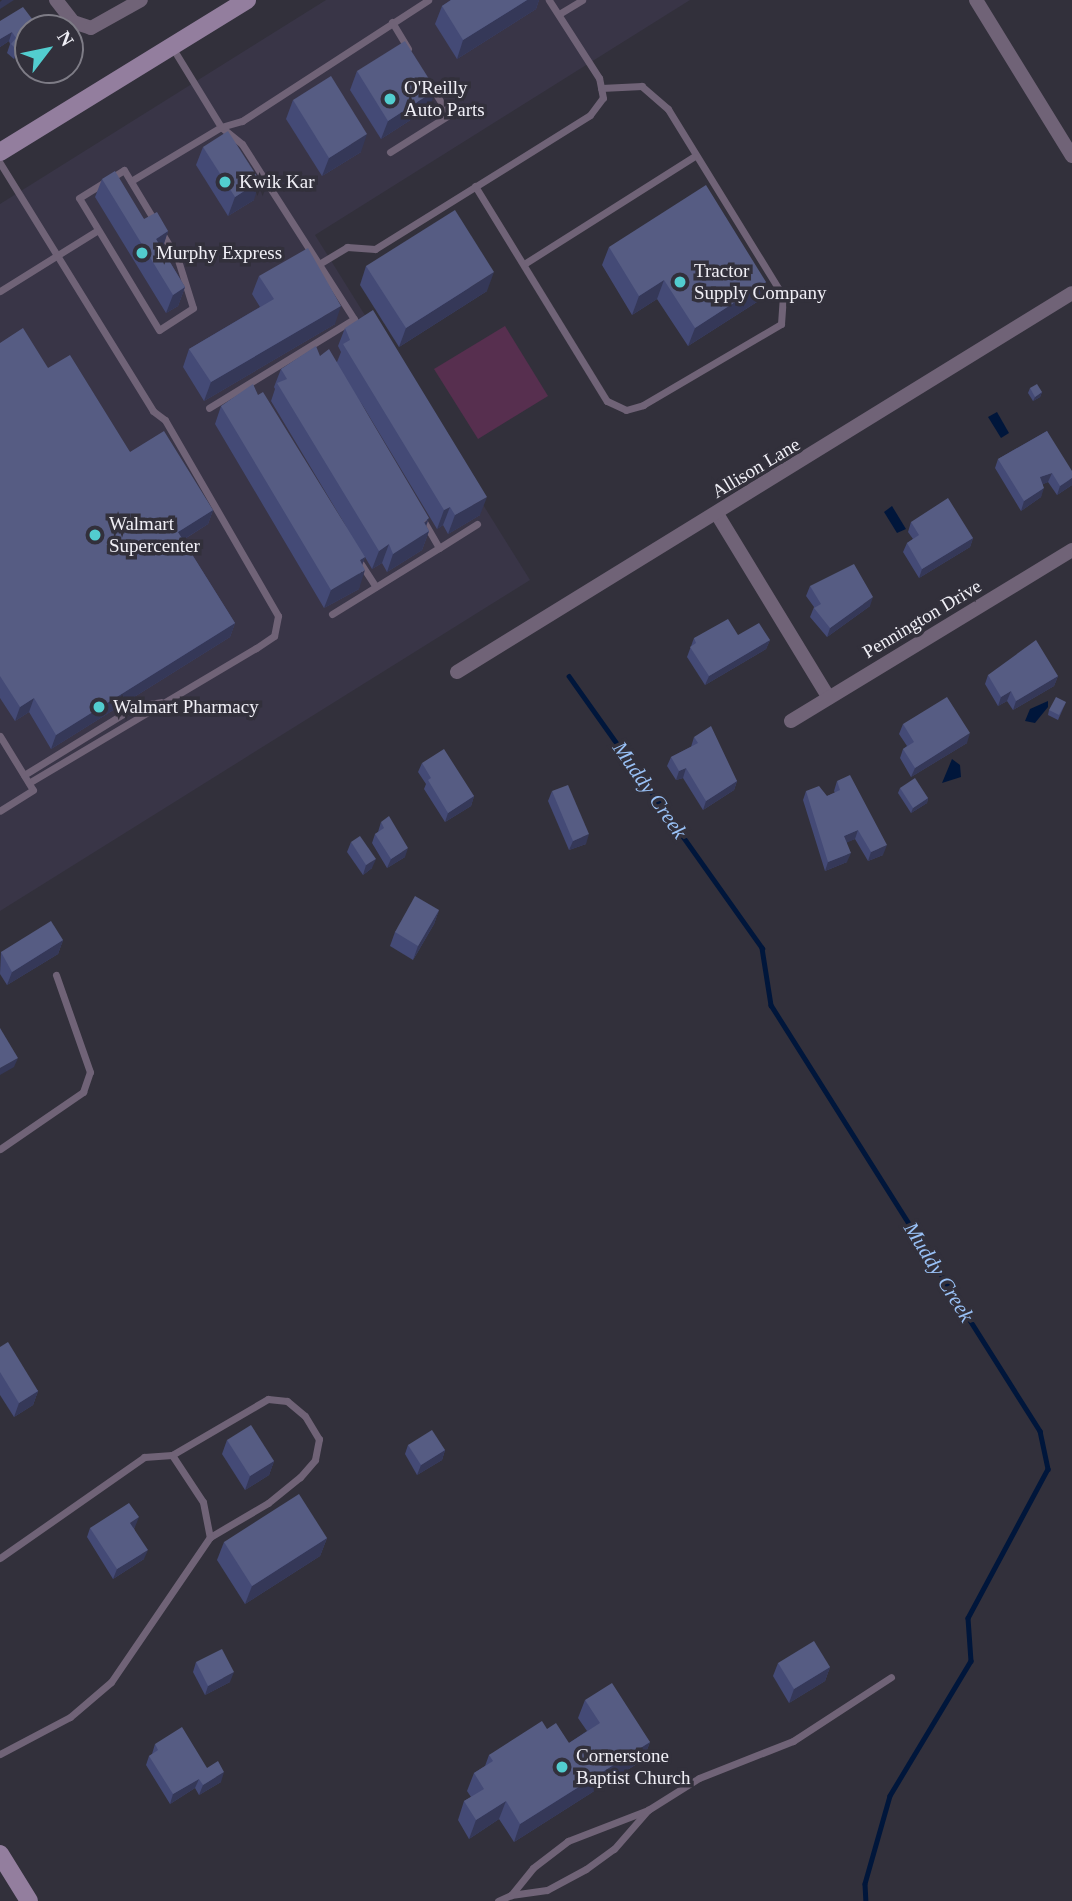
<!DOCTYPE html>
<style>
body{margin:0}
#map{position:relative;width:1072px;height:1901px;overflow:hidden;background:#32303b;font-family:"Times New Roman",serif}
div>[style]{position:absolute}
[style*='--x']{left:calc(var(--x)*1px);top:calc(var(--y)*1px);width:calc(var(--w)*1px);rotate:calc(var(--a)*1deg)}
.built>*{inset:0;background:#393547}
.green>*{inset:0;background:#572f4f}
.water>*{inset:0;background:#00163b}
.stream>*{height:4.5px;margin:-2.25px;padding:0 2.25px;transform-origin:2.25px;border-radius:2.25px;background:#00163b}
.service>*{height:7px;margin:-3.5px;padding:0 3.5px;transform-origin:3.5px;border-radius:3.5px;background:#706377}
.minor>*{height:14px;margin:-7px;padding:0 7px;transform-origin:7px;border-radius:7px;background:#706377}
.secondary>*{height:18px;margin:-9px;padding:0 9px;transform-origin:9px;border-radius:9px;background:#937e9e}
.wall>*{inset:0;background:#444a76}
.shaded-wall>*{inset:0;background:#353858}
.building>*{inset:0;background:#565c83}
.dots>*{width:19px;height:19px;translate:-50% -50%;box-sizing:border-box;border:4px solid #32303b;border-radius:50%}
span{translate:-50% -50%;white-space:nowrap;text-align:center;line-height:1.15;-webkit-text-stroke:7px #32303b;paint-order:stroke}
.poi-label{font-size:19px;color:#f0eff6}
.left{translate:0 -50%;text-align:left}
.street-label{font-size:19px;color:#f0eff6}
.water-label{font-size:21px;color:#99c1f6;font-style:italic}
.north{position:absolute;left:14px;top:14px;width:70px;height:70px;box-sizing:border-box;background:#32303b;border:2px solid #7e7c86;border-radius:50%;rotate:58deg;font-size:19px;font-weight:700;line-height:28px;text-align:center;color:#f0eff6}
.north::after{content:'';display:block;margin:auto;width:24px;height:32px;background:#52cdcf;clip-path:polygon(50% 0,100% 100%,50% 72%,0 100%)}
</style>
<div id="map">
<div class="built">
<i style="clip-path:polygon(326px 0,690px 0,315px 235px,530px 580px,0 911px,0 204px)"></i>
</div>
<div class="green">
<i style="clip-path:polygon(505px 326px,548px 396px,478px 439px,434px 369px)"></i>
</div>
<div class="water">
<i style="clip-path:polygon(997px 412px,1009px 433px,1001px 438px,988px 417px)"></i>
<i style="clip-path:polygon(892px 506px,906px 529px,897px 533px,884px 512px)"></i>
<i style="clip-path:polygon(1048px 701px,1048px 707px,1035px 723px,1025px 721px,1030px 709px)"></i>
<i style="clip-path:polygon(952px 759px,960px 765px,961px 777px,942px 783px)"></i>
</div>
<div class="stream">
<i style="--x:569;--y:676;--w:334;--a:54.6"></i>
<i style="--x:762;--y:948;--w:58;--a:81"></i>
<i style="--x:771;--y:1005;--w:504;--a:57.73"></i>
<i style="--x:1040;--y:1431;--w:39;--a:78"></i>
<i style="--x:1048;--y:1469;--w:169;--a:118.2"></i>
<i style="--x:968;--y:1618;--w:43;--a:86"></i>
<i style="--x:971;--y:1661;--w:157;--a:121"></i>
<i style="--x:890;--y:1796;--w:91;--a:105.9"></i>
<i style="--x:865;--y:1884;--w:17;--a:87"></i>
</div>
<div class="service">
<i style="--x:559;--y:14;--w:27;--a:-31"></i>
<i style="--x:392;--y:22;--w:31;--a:59"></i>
<i style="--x:172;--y:47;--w:94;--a:58.5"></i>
<i style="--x:221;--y:127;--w:27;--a:39"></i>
<i style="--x:242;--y:144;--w:208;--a:57.4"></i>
<i style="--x:354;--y:319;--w:170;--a:148.5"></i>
<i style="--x:390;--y:152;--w:70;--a:-32.1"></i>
<i style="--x:449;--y:115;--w:34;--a:-122"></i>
<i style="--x:0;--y:163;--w:291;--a:58.3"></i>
<i style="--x:153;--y:411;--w:15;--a:37"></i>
<i style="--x:165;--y:420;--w:226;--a:60"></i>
<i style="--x:278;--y:616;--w:20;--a:101"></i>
<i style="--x:274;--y:636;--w:22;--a:146"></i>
<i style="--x:256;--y:648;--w:264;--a:149.3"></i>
<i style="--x:124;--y:170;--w:105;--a:59"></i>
<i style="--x:178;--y:260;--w:50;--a:72.6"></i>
<i style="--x:193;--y:308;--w:40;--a:147.1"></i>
<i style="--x:159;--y:330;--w:154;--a:-121.2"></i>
<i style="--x:79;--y:198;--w:53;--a:-31.9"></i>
<i style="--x:131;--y:181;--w:105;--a:-31"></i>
<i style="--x:221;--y:127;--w:22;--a:-16"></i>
<i style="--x:242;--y:121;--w:222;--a:-33"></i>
<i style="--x:475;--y:186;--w:252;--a:58.5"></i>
<i style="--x:607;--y:401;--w:21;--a:25"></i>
<i style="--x:626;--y:410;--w:18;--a:-16"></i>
<i style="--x:643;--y:405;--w:160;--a:-30.4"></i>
<i style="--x:781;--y:324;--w:28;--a:-86"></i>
<i style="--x:783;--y:296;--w:220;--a:-121.6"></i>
<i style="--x:668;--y:109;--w:35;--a:-139"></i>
<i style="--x:642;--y:86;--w:41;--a:177.2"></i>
<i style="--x:319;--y:264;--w:33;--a:-31"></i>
<i style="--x:347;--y:247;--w:28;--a:4"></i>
<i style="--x:375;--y:249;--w:253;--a:-31.9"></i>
<i style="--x:590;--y:115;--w:21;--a:-53"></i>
<i style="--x:603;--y:98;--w:20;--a:-101"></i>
<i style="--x:599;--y:78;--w:93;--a:-122.7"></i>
<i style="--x:524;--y:264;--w:202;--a:-32.3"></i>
<i style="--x:0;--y:291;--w:115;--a:-31.9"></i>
<i style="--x:423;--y:520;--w:32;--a:60"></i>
<i style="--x:439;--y:548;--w:45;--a:-32.3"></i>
<i style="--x:361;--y:564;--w:27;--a:57"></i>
<i style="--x:332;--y:614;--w:126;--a:-31.7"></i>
<i style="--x:0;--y:736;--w:63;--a:58.6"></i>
<i style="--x:33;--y:790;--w:39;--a:148"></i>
<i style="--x:24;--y:775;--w:132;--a:-31.6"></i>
<i style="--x:136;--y:706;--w:25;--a:-9"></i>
<i style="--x:0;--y:1149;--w:101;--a:-34.5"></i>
<i style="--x:83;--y:1092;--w:21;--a:-71"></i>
<i style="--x:90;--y:1072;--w:103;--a:-109.3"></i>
<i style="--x:172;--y:1455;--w:111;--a:-30.3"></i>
<i style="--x:268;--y:1399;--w:19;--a:6"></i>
<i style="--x:287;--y:1401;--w:23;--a:40"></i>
<i style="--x:305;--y:1416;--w:27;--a:59"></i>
<i style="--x:319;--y:1439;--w:21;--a:101"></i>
<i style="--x:315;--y:1460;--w:23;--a:131"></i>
<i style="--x:300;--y:1477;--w:41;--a:140.9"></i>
<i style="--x:268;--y:1503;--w:67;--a:149.6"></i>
<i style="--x:0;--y:1558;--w:176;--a:-35"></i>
<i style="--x:144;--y:1457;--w:28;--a:-4"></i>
<i style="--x:172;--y:1455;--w:56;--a:56.6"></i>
<i style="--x:203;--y:1502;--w:36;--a:79"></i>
<i style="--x:210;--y:1537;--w:176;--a:124.3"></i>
<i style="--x:111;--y:1682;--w:54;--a:139.5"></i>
<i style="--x:70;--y:1717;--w:79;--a:152.1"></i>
<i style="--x:648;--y:1810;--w:60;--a:-32.1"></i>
<i style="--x:699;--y:1778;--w:101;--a:-21.5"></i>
<i style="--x:793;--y:1741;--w:117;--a:-33.1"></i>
<i style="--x:498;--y:1901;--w:14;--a:-25"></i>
<i style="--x:511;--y:1895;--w:36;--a:-8"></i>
<i style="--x:547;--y:1890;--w:44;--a:-28.3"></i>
<i style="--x:586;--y:1869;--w:34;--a:-36"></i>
<i style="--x:614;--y:1849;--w:52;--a:-48.9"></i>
<i style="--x:648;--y:1810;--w:86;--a:158.8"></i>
<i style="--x:568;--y:1841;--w:44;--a:142.4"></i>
<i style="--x:533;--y:1868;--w:35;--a:129"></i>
</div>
<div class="minor">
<i style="--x:56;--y:0;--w:28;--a:52"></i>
<i style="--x:73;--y:22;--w:19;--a:18"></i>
<i style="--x:91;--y:28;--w:57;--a:-29.2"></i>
<i style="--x:976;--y:0;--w:183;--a:58.4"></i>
<i style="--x:717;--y:514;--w:215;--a:58.7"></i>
<i style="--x:457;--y:672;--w:722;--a:-31.64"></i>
<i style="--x:791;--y:721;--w:329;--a:-31.3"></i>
</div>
<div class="secondary">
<i style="--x:0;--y:152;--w:290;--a:-31.6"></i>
<i style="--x:0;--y:1854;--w:55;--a:58.3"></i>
</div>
<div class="wall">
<i style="clip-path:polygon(451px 0,539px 0,536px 9px,457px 59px,435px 24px,442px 6px)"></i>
<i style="clip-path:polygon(0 21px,39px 28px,14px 59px,7px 53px,10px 44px,9px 41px,0 47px)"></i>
<i style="clip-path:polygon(357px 71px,429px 108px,381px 139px,350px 90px)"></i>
<i style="clip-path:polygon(293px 100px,361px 152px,322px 176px,286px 119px)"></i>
<i style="clip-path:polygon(203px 147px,254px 200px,228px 216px,196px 165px)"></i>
<i style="clip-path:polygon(102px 179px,144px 219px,168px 231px,162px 249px,185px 287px,178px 306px,166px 313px,95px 197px)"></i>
<i style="clip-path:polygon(609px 247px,766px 282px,760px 300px,688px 346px,657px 299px,632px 315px,602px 265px)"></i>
<i style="clip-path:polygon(366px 266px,487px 291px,399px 347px,360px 285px)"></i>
<i style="clip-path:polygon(259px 276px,335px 324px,204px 401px,183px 367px,189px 349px,260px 307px,252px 294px)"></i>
<i style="clip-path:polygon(345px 328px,480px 515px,448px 534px,443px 525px,437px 529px,360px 401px,429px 531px,422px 550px,387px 572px,382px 563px,372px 569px,365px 557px,362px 565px,359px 589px,324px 608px,215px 424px,221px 406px,258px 395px,347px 528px,271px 401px,275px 389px,274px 387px,281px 369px,320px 356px,337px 362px,341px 352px,338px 346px)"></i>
<i style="clip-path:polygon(0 343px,48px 368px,130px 452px,213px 510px,208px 524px,183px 540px,235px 623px,230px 637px,51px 749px,29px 712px,15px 721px,0 698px)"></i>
<i style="clip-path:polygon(1030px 388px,1042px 392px,1040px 397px,1033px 401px,1028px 393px)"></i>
<i style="clip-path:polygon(1047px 431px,1072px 485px,1057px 495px,1048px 482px,1043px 484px,1041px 497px,1021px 511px,995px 468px,998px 459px)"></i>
<i style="clip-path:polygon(911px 522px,973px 538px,970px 547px,919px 578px,903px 552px,907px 543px,913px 539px,908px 532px)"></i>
<i style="clip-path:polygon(810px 586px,870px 606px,827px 637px,810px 617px,814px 607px,806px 596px)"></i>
<i style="clip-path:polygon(738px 635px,770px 640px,766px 649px,705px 685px,687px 657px,694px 638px)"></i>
<i style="clip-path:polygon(988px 675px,1058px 676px,1054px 686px,1013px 710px,1007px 701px,998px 706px,985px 684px)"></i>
<i style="clip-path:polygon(1066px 702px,1058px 720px,1048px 715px,1049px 710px)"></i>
<i style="clip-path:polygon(903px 724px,967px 743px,911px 777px,900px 758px,903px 749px,907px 746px,899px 734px)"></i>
<i style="clip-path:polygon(694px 737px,737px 781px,734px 790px,703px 810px,683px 778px,676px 780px,667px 766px,671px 757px,691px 747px)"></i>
<i style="clip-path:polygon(422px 763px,474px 796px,471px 806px,445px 822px,424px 789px,426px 784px,418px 772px)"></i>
<i style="clip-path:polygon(837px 781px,883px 855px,868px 861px,855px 839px,847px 842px,847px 862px,825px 871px,803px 800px,806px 791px,827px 796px,835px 793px,834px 791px)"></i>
<i style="clip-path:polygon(900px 788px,928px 798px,927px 803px,911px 813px,898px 793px)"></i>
<i style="clip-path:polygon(552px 791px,586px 844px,569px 850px,548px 801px)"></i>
<i style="clip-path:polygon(381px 822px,405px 857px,387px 868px,372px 843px,375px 834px,378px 832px)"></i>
<i style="clip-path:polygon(351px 842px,372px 868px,363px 875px,347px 852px)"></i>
<i style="clip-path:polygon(439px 910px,434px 924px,413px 960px,390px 946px,395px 932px)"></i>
<i style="clip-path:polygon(63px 940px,58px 954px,7px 985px,0 974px,1px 952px)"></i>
<i style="clip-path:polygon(0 1347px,38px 1391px,33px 1405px,14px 1417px,0 1395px)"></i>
<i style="clip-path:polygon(227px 1440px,274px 1461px,269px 1475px,245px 1490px,222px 1454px)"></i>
<i style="clip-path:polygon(408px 1445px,445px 1450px,442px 1460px,417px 1475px,405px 1454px)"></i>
<i style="clip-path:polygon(135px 1527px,134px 1528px,144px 1559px,113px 1579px,87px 1537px,90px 1528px)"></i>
<i style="clip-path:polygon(327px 1538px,320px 1556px,245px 1604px,217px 1560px,224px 1542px)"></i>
<i style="clip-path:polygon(196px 1662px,230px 1682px,205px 1695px,193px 1672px)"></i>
<i style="clip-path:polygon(778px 1663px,830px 1667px,825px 1681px,789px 1703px,773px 1676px)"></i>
<i style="clip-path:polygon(585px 1700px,650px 1742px,643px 1760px,514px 1842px,499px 1819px,469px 1839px,458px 1820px,464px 1801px,471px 1797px,467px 1791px,474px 1773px,485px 1766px,489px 1755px,547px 1729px,569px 1743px,587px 1731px,578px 1718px)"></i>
<i style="clip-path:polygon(155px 1744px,207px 1768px,221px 1782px,199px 1795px,195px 1788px,170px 1804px,146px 1765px,149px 1756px,152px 1754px)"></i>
</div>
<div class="shaded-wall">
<i style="clip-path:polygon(2px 0,14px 0,0 9px,0 2px)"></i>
<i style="clip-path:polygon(527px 0,539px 0,536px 9px,457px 59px,463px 40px)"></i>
<i style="clip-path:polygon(12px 32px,9px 41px,0 47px,0 39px)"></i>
<i style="clip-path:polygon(28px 44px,28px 51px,14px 59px,17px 50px)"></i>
<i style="clip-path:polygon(436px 90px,429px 108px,381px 139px,388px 121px)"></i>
<i style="clip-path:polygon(367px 134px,361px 152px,322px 176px,329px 158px)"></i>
<i style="clip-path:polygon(260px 181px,254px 200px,228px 216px,235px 197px)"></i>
<i style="clip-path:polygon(168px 231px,162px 250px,156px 239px)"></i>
<i style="clip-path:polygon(494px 272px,487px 291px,399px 347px,406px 328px)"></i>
<i style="clip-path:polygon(664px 280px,657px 299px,632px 315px,639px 296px)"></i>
<i style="clip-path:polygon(766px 282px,760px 300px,688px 346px,695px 328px)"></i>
<i style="clip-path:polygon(185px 287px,178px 306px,166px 313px,173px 295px)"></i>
<i style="clip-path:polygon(341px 306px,335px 324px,204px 401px,211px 382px)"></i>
<i style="clip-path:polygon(1042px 392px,1040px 397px,1033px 401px,1035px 397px)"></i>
<i style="clip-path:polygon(1052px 473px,1048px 482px,1037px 487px,1040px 477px)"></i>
<i style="clip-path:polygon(1072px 478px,1072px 485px,1057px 495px,1060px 486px)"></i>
<i style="clip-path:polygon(1044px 488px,1041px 497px,1021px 511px,1024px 501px)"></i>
<i style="clip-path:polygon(487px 497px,480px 515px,448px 534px,455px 515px)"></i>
<i style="clip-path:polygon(450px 507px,443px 525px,437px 529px,444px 510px)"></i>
<i style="clip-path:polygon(213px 510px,208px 524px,173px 546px,178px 532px)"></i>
<i style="clip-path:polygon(429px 518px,423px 535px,429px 531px,422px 550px,387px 572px,393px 554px)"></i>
<i style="clip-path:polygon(973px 538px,970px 547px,919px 578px,922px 569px)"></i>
<i style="clip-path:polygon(389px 544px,382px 563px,372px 569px,379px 551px)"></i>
<i style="clip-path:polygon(365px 557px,359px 574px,365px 570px,359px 589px,324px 608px,331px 590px,360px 560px)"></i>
<i style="clip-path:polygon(873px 597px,870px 606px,827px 637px,830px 628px)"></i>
<i style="clip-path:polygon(235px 623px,230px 637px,51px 749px,56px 735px)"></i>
<i style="clip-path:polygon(770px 640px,766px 649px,705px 685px,709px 676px)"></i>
<i style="clip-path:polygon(1058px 676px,1054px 686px,1013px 710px,1016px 701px)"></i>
<i style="clip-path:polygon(1011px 691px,1007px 701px,998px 706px,1001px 697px)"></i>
<i style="clip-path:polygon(34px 698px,29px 712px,15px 721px,20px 707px)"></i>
<i style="clip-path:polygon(970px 733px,967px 743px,911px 777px,915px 768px)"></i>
<i style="clip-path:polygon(686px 768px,683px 778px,676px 780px,679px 771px)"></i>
<i style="clip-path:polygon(737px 781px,734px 790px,703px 810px,706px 801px)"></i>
<i style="clip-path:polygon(474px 796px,471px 806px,445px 822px,448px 813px)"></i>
<i style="clip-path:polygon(928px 798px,927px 803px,911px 813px,913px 808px)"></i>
<i style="clip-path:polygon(858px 830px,855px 839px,841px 845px,844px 836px)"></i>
<i style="clip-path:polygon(589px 834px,586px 844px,569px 850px,573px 841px)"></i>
<i style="clip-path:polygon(887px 845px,883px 855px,868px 861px,871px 852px)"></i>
<i style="clip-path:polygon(408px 848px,405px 857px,387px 868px,391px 859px)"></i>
<i style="clip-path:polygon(851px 853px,847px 862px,825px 871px,828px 862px)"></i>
<i style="clip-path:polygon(376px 859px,372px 868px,363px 875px,366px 865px)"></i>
<i style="clip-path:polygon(439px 910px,434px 924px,413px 960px,418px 946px)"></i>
<i style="clip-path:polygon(63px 940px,58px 954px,7px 985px,12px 972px)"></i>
<i style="clip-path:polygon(18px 1058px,14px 1067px,0 1075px,0 1068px)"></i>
<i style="clip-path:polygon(38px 1391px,33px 1405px,14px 1417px,19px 1403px)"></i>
<i style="clip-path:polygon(445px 1450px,442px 1460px,417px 1475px,421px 1465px)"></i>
<i style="clip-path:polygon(274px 1461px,269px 1475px,245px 1490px,250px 1476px)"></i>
<i style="clip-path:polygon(139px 1517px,135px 1527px,127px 1532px,130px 1523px)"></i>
<i style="clip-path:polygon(327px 1538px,320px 1556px,245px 1604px,252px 1586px)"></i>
<i style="clip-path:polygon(148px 1550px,144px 1559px,113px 1579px,117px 1569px)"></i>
<i style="clip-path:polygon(830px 1667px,825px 1681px,789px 1703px,794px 1689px)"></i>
<i style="clip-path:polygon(234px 1672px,230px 1682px,205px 1695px,208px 1686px)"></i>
<i style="clip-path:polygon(650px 1742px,643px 1760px,514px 1842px,520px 1824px)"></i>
<i style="clip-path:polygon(224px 1772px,221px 1782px,199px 1795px,203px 1785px)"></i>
<i style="clip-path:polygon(199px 1779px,195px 1788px,170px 1804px,173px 1794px)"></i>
<i style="clip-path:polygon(506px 1801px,499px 1819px,469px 1839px,476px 1820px)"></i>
</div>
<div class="building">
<i style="clip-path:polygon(451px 0,527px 0,463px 40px,442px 6px)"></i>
<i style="clip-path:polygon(23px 7px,39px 28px,28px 28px,28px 44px,17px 50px,11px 44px,16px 38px,12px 32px,0 39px,0 21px)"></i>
<i style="clip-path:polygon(405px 41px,436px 90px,388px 121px,357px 71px)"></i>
<i style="clip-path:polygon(331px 76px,367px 134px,329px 158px,293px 100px)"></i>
<i style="clip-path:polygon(228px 131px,260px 181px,235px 197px,203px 147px)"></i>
<i style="clip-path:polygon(115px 171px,144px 219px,157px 212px,168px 231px,156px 239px,185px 287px,173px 295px,102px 179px)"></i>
<i style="clip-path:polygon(706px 185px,766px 282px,695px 328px,664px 280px,639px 296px,609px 247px)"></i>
<i style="clip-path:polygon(455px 210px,494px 272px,406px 328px,366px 266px)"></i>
<i style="clip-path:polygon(308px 248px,341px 306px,211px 382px,189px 349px,274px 299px,259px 276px)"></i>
<i style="clip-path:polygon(373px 310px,487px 497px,455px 515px,450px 507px,444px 510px,343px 344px,350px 340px,345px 328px)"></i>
<i style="clip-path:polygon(23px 328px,48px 368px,70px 355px,130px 452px,164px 431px,213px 510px,178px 532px,235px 623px,56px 735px,34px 698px,20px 707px,0 676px,0 343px)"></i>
<i style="clip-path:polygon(316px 346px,320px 356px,329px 349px,429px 518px,424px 522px,429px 531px,393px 554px,389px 544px,379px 551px,277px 383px,287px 379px,281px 369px)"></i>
<i style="clip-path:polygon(253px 384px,258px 395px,263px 392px,365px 557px,360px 560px,365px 570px,331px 590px,221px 406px)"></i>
<i style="clip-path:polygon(1037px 384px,1042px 392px,1035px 397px,1030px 388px)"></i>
<i style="clip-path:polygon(1047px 431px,1072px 471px,1072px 478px,1060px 486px,1052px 473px,1040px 477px,1044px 488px,1024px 501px,998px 459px)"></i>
<i style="clip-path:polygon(948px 498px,973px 538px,922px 569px,907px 543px,919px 535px,911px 522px)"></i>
<i style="clip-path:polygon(854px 564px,873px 597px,830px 628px,814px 608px,821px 604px,810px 586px)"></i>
<i style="clip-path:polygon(728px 619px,738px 635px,759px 623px,770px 640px,709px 676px,690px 647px,696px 643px,694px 638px)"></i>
<i style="clip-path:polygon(1036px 640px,1058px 676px,1016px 701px,1011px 691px,1001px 697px,988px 675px)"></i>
<i style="clip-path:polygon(947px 697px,970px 733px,915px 768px,903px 749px,914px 742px,903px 724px)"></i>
<i style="clip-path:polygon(1056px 697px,1066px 702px,1059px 715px,1049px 710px)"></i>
<i style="clip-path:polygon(711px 726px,737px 781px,706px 801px,686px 768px,679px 771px,671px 757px,698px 743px,694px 737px)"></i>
<i style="clip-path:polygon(444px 749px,474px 796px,448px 813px,428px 780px,431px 778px,422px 763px)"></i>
<i style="clip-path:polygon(850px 775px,887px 845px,871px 852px,858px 830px,844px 836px,851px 853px,828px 862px,806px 791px,819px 786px,827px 796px,840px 790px,837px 781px)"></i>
<i style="clip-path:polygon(915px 778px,928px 798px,913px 808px,900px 788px)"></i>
<i style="clip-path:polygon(568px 785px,589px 834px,573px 841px,552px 791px)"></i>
<i style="clip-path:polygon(389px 816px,408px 848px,391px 859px,375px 834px,384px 828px,381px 822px)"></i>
<i style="clip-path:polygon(360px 836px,376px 859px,366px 865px,351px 842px)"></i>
<i style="clip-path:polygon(415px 896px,439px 910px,418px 946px,395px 932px)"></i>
<i style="clip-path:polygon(51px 921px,63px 940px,12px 972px,1px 952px)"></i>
<i style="clip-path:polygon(0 1028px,18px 1058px,0 1068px)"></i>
<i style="clip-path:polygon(8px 1342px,38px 1391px,19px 1403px,0 1372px,0 1347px)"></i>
<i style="clip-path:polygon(251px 1425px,274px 1461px,250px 1476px,227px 1440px)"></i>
<i style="clip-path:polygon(432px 1430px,445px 1450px,421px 1465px,408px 1445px)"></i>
<i style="clip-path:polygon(299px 1494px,327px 1538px,252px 1586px,224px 1542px)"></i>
<i style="clip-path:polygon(129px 1503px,139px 1517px,130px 1523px,148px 1550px,117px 1569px,90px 1528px)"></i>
<i style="clip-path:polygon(814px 1641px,830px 1667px,794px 1689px,778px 1663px)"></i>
<i style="clip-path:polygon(222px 1649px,234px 1672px,208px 1686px,196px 1662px)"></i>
<i style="clip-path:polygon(612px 1683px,650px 1742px,520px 1824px,506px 1801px,476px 1820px,464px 1801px,484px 1789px,474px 1773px,493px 1761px,489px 1755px,542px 1721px,547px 1729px,556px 1723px,569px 1743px,600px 1723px,585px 1700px)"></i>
<i style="clip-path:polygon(182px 1727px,207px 1768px,218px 1761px,224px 1772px,203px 1785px,199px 1779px,173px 1794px,149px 1756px,158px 1750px,155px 1744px)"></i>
</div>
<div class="dots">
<i style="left:390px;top:99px;background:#52cdcf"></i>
<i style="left:225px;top:182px;background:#52cdcf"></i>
<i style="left:142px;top:253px;background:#52cdcf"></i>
<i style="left:680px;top:282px;background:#52cdcf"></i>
<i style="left:95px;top:535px;background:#52cdcf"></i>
<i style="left:99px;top:707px;background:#52cdcf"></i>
<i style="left:562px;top:1767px;background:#52cdcf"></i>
</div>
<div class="poi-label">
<span class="left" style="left:404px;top:99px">O'Reilly<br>Auto Parts</span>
<span class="left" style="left:239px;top:182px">Kwik Kar</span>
<span class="left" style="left:156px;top:253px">Murphy Express</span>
<span class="left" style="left:694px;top:282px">Tractor<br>Supply Company</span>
<span class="left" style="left:109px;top:535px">Walmart<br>Supercenter</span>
<span class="left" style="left:113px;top:707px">Walmart Pharmacy</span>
<span class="left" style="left:576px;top:1767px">Cornerstone<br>Baptist Church</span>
</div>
<div class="street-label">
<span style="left:756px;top:468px;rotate:-31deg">Allison Lane</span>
<span style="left:922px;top:619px;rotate:-31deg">Pennington Drive</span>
</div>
<div class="water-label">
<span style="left:650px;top:790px;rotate:55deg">Muddy Creek</span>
<span style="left:939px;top:1272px;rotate:58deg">Muddy Creek</span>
</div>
<div class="north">N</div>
</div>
